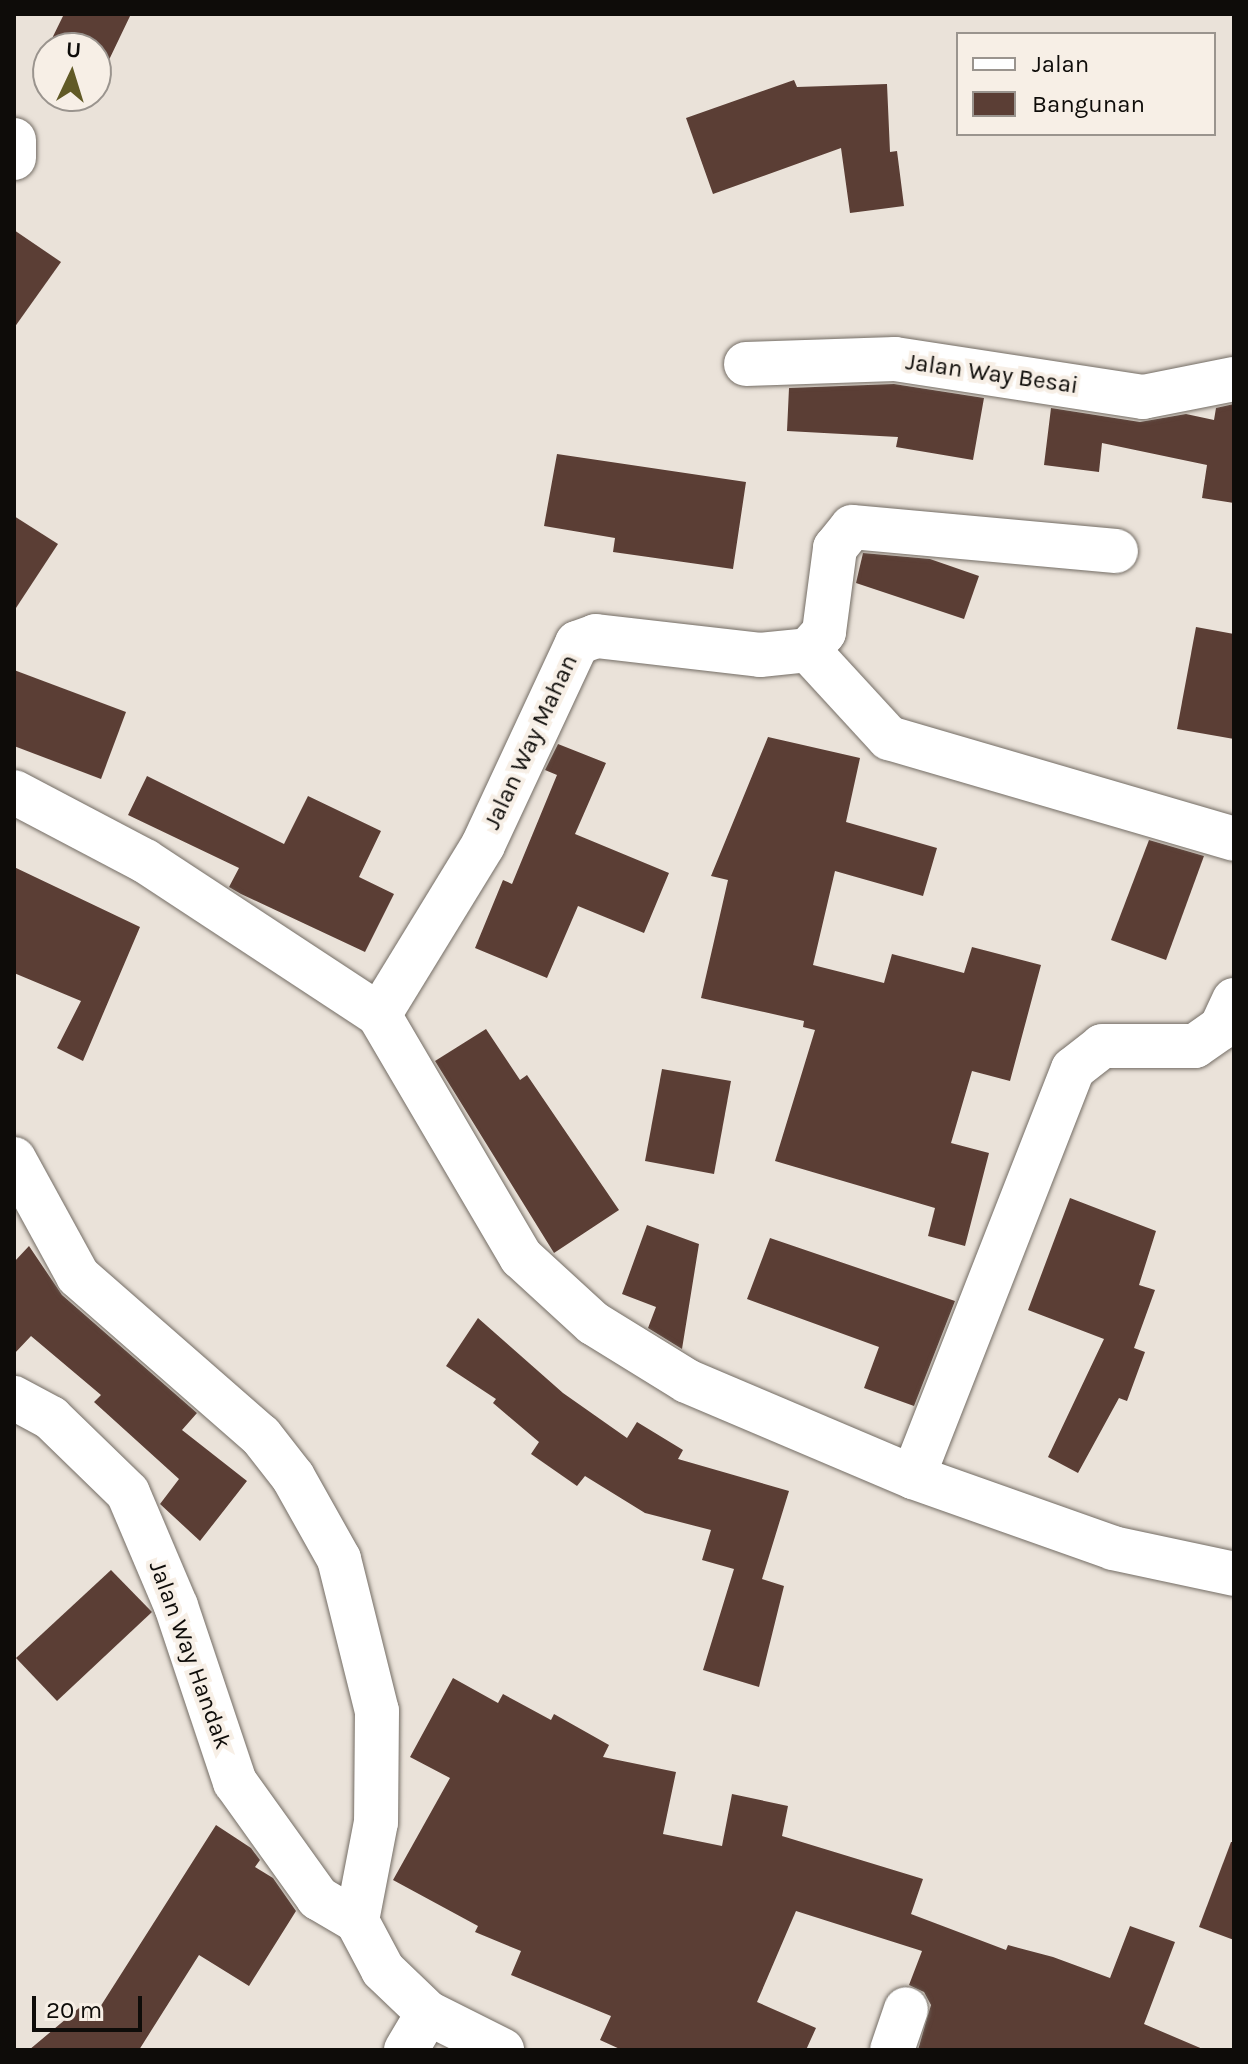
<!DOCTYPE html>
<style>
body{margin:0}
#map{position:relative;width:1248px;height:2064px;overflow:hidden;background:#eae2d9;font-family:Karla,sans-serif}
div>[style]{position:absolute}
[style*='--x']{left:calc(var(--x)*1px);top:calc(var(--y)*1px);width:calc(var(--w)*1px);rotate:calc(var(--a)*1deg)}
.building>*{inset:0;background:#5b3e35}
.roads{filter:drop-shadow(0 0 2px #746d65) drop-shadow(0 0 2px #746d65)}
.minor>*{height:44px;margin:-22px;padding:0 22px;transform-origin:22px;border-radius:22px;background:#fff}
span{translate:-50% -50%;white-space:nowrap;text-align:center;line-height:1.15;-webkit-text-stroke:8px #f7efe6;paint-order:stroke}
.street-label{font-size:24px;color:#0e0c09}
.frame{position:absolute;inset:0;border:16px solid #0e0c09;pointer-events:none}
.legend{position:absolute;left:956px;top:32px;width:260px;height:104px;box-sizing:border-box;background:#f7efe6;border:2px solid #9a948e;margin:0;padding:10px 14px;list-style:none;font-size:24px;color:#0e0c09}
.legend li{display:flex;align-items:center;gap:16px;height:40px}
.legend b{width:40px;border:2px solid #9a948e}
.north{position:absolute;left:32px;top:32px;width:80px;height:80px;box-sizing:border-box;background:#f7efe6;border:2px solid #9a948e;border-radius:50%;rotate:4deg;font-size:22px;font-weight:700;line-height:32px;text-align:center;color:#0e0c09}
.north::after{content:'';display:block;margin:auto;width:28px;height:36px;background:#615a26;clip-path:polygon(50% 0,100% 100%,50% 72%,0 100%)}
.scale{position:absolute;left:32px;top:1996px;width:110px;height:36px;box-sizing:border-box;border:4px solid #0e0c09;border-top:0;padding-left:10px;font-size:24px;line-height:28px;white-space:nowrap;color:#0e0c09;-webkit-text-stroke:6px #f7efe6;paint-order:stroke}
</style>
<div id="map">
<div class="building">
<i style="clip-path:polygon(64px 14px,131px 14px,96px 87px,96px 48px,48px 48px,48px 71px,38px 67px)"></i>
<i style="clip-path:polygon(794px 80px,797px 87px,887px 84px,890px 152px,897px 151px,904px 206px,850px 213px,841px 148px,713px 194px,686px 118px)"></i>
<i style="clip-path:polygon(14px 230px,61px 262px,14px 328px)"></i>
<i style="clip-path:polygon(894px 384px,984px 398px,973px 460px,896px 447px,898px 437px,787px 431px,789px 388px)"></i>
<i style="clip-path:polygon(1234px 404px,1234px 503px,1202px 498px,1207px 465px,1102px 443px,1099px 472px,1044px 465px,1051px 408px,1140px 422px,1186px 414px,1214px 420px,1216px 408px)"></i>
<i style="clip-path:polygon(557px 454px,746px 482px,733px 569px,613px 552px,615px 538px,544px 526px)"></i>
<i style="clip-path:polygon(14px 516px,58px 544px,14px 611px)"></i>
<i style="clip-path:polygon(863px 553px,930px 559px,979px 576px,964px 619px,856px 583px)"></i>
<i style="clip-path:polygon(1196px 627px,1234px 634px,1234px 739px,1177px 729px)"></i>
<i style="clip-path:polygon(14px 670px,126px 712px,101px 779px,14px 746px)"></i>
<i style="clip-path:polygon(768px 737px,860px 758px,846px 822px,937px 848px,923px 896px,835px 871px,813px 965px,884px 983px,892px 954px,964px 973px,972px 947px,1041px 965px,1010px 1081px,972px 1071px,951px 1143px,989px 1153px,965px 1246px,928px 1236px,935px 1208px,775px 1161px,815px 1030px,803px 1027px,804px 1021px,701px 998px,728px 880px,711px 876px)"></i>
<i style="clip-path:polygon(558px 744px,606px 763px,575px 834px,669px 873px,644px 933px,578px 906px,547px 978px,475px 948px,503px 880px,512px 884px,557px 775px,545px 770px)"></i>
<i style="clip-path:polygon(147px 776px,284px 844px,308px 796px,381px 831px,359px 877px,394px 894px,365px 952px,241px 894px,229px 887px,239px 868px,128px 815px)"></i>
<i style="clip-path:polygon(1149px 840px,1204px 856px,1166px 960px,1111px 940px)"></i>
<i style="clip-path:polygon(14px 867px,140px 927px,83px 1061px,57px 1048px,81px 1001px,14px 973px)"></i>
<i style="clip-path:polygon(486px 1029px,520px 1080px,527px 1075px,619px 1210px,554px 1253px,435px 1061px)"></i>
<i style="clip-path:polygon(662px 1069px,731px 1081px,714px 1174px,645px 1161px)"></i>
<i style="clip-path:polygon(1070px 1198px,1156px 1231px,1139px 1285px,1155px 1290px,1134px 1348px,1145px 1352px,1127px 1401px,1119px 1398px,1078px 1473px,1048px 1457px,1104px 1339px,1028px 1310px)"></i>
<i style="clip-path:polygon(647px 1225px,699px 1244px,682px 1349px,648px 1328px,656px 1307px,622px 1294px)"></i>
<i style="clip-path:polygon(770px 1238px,955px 1301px,914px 1406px,864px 1388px,879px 1347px,747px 1299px)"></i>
<i style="clip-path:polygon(29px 1246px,62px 1295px,197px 1413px,182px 1430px,247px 1481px,200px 1541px,160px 1504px,179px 1479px,94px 1402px,101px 1395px,31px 1336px,14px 1354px,14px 1262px)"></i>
<i style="clip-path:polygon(478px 1318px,563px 1393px,627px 1438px,637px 1422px,683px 1450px,678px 1459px,789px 1491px,762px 1579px,784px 1586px,759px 1687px,703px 1670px,734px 1569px,702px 1560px,711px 1530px,645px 1513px,585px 1476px,577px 1486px,531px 1454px,539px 1442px,493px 1403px,496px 1399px,446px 1366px)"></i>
<i style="clip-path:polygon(111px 1570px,152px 1612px,57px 1701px,16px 1658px)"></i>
<i style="clip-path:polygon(453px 1678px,498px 1703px,503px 1694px,551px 1720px,554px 1714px,609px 1745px,603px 1757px,676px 1772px,663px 1834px,722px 1846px,732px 1794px,788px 1806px,782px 1836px,923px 1879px,911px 1914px,1006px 1950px,1008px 1945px,1053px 1957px,1110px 1978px,1130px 1926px,1175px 1942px,1144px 2024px,1205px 2050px,918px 2050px,931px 2005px,924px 1992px,909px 1985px,922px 1951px,796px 1911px,757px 2002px,816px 2028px,806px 2050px,622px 2050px,600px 2040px,611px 2016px,511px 1975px,521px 1951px,475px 1932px,478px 1926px,393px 1880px,450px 1778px,410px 1757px)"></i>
<i style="clip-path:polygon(216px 1825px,251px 1848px,260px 1860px,255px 1867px,273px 1878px,296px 1911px,249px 1986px,199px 1955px,139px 2050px,29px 2050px,85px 2003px,95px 2015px)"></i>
<i style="clip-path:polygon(1231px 1842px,1234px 1842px,1234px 1940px,1199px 1927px)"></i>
</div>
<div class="roads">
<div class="minor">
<i style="--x:14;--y:140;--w:18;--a:90"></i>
<i style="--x:746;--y:364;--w:149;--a:-1.9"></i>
<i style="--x:895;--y:359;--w:251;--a:8.7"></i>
<i style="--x:1143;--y:397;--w:93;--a:-11.2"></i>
<i style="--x:808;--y:650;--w:120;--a:47.4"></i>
<i style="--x:889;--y:738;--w:359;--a:16.3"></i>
<i style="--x:14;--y:792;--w:148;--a:27.8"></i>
<i style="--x:145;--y:861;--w:280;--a:33.3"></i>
<i style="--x:379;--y:1015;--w:281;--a:59.6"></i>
<i style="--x:521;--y:1257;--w:98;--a:42.5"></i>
<i style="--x:593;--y:1323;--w:110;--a:31.7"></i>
<i style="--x:687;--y:1381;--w:246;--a:23"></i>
<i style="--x:913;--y:1477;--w:212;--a:19.5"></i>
<i style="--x:1113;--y:1548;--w:124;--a:12.1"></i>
<i style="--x:379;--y:1015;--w:199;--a:-58.5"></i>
<i style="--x:483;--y:845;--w:223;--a:-65"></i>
<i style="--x:577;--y:643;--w:20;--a:-20"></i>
<i style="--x:596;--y:636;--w:165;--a:6.6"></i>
<i style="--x:760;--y:655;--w:48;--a:-5.9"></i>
<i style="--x:808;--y:650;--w:24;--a:-48"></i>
<i style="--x:824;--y:632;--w:85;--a:-82.5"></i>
<i style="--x:835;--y:548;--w:27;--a:-51"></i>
<i style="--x:852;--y:527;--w:265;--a:5.2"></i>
<i style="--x:14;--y:1159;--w:133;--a:61.3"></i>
<i style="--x:78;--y:1276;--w:243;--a:41.2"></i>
<i style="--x:261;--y:1436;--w:52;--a:52"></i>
<i style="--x:293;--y:1477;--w:94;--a:60.7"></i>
<i style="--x:339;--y:1559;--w:157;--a:76"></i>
<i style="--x:377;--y:1711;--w:111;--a:90.5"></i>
<i style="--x:376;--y:1822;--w:101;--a:100.9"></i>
<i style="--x:357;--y:1921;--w:55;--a:62"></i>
<i style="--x:383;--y:1970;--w:62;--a:43.7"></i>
<i style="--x:428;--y:2013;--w:83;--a:26.6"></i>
<i style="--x:14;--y:1398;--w:42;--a:28.4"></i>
<i style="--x:51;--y:1418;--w:107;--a:44.2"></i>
<i style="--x:128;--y:1493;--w:123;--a:67"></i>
<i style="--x:176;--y:1606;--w:186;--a:71.5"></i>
<i style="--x:235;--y:1782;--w:143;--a:54.4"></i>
<i style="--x:318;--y:1898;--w:45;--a:30.5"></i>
<i style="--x:913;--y:1477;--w:438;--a:-68.6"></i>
<i style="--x:1073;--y:1069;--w:37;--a:-38"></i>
<i style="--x:1102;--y:1046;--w:93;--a:0"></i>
<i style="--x:1195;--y:1046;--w:32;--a:-35"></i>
<i style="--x:1221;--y:1028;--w:31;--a:-65"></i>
<i style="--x:406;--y:2050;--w:43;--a:-59.3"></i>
<i style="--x:892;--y:2050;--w:43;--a:-71.1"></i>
</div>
</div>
<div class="street-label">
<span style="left:992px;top:374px;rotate:8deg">Jalan Way Besai</span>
<span style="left:531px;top:742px;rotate:-65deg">Jalan Way Mahan</span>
<span style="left:190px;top:1655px;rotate:70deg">Jalan Way Handak</span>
</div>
<div class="frame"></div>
<ul class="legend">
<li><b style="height:10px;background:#fff"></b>Jalan</li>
<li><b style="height:22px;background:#5b3e35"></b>Bangunan</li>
</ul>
<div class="north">U</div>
<div class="scale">20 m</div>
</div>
